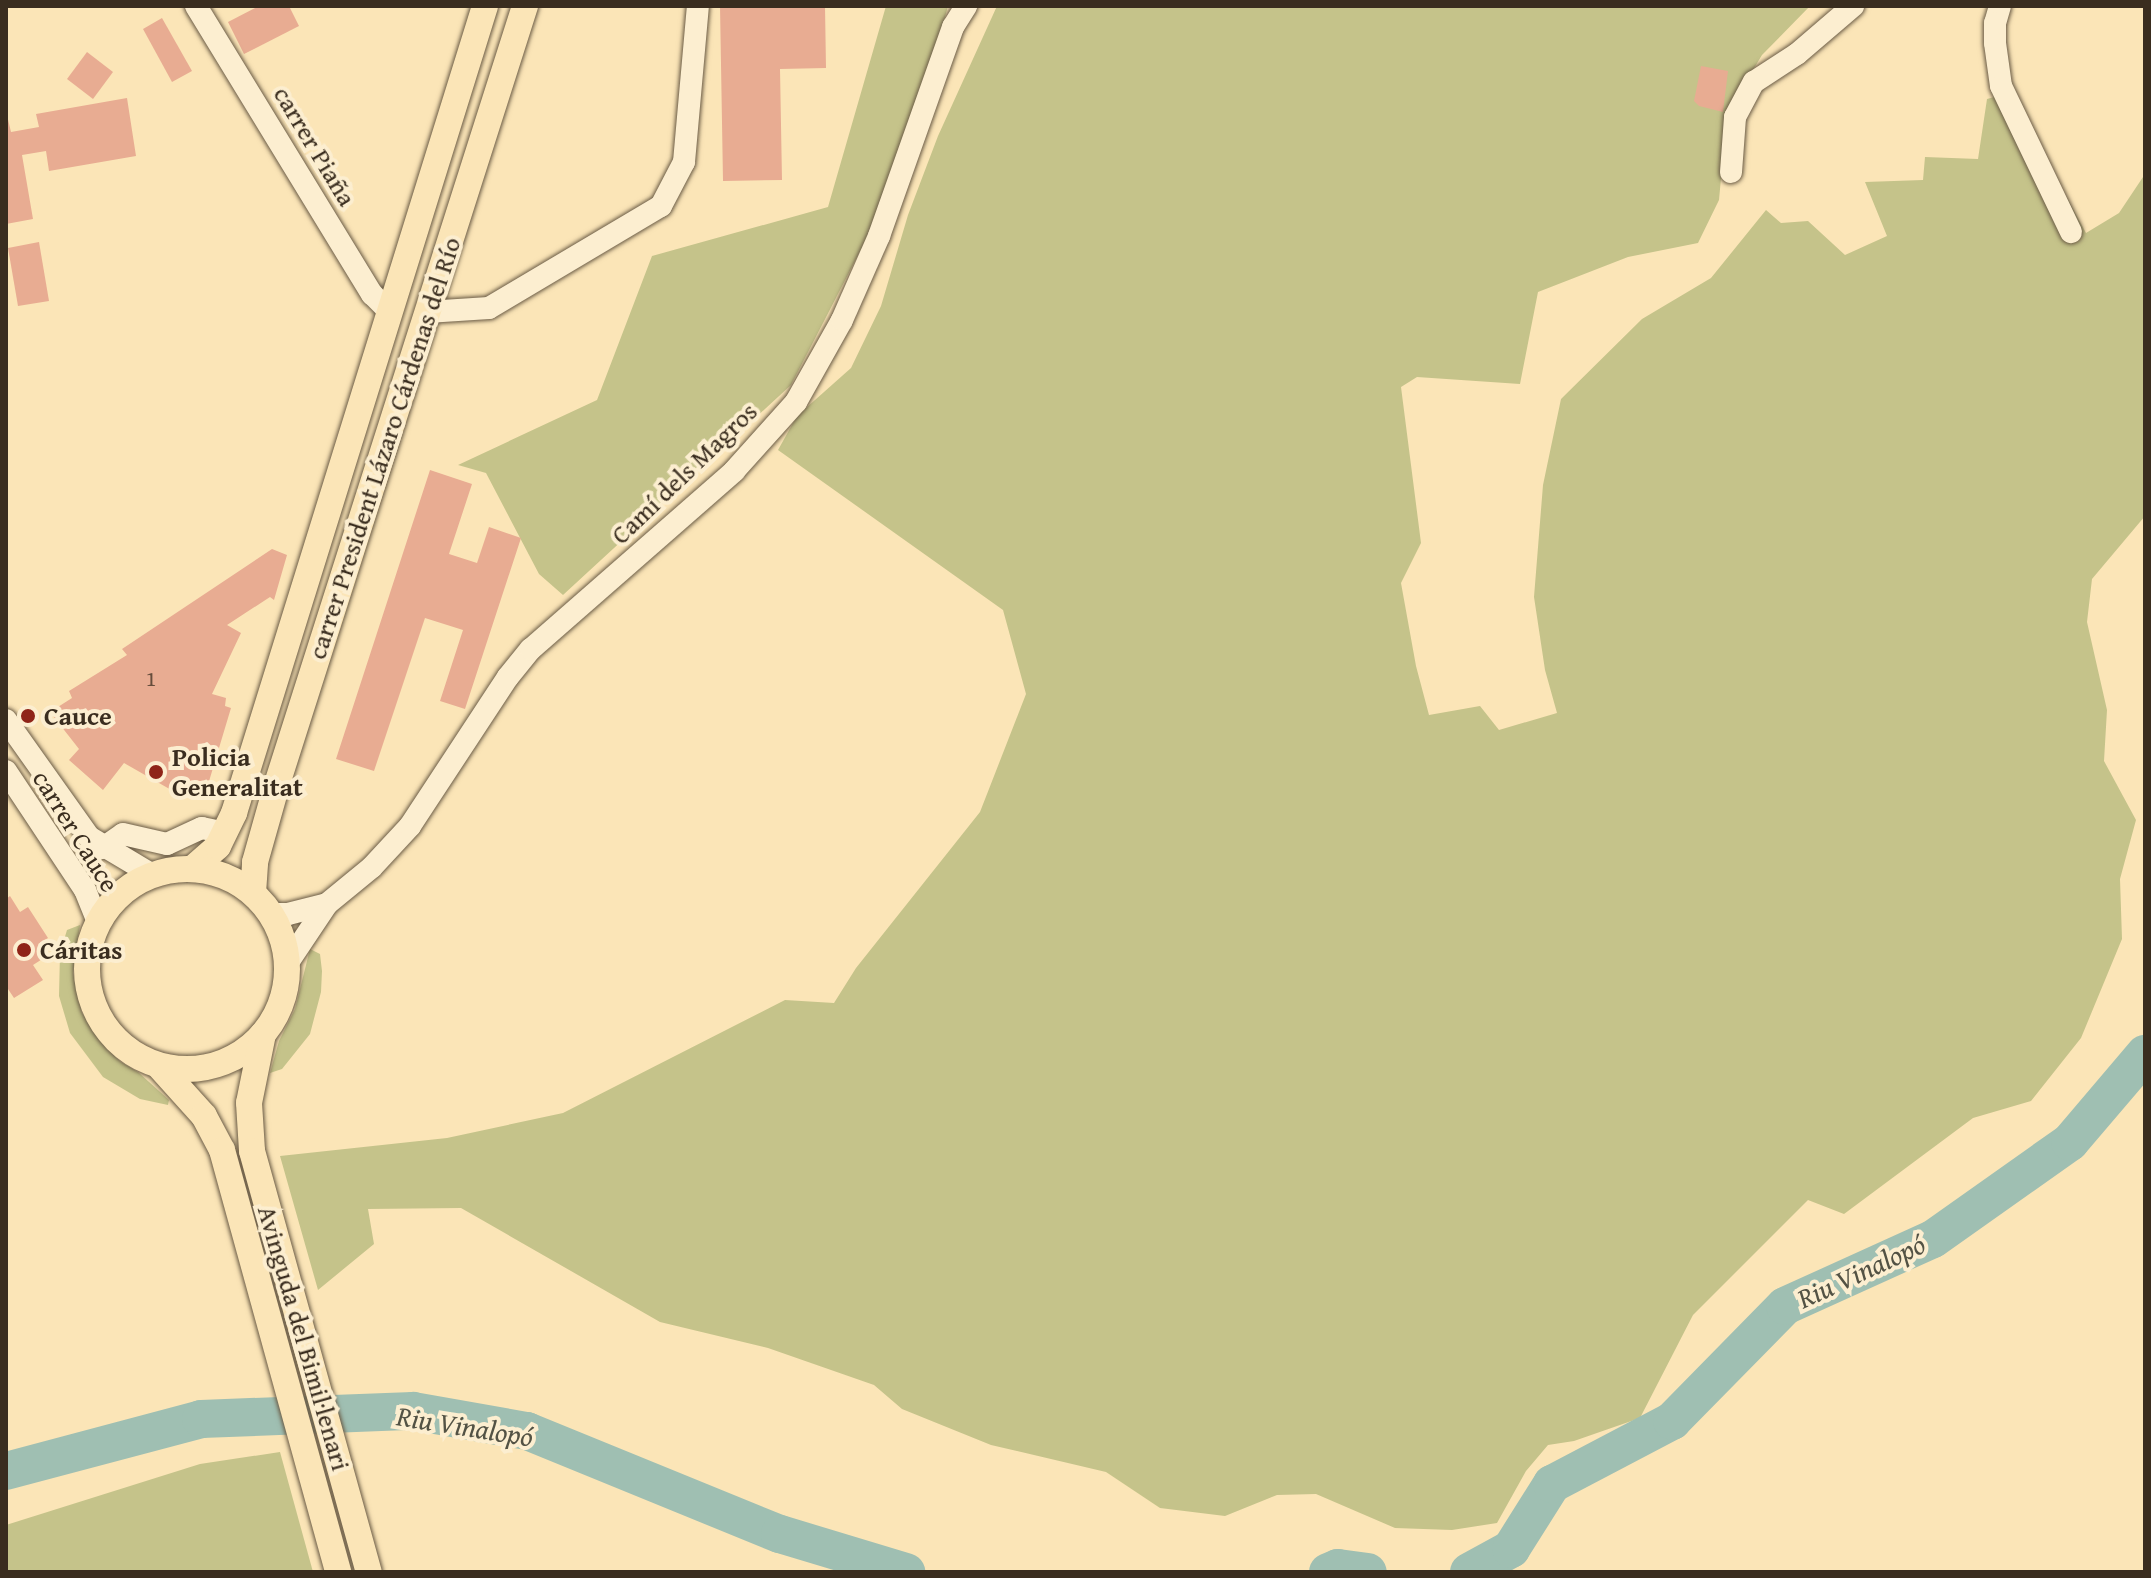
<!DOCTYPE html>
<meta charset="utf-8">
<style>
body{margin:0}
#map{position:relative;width:2151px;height:1578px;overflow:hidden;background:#fbe5b7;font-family:"Gentium Book Plus",serif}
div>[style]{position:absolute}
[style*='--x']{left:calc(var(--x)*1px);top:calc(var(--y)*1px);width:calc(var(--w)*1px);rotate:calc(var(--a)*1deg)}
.green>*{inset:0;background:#c5c38a}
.river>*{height:38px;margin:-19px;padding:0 19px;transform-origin:19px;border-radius:19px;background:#9fbfb2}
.building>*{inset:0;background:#e8ac92}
.roads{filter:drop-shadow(0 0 2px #6a5b45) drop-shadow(0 0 2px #6a5b45)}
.minor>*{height:22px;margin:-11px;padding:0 11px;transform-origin:11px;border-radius:11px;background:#fceed0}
.major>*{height:26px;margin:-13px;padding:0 13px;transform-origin:13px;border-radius:13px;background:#fbe5b7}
.major>.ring{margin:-13px;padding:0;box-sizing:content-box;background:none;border:26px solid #fbe5b7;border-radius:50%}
.dots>*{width:22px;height:22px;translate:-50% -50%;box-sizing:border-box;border:4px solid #fceed0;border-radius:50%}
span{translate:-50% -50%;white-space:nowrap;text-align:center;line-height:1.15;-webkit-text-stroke:8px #fceed0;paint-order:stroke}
.number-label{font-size:22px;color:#664d3c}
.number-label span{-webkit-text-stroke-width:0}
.street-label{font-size:26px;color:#3a2d1f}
.poi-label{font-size:26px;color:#3a2d1f;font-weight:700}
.left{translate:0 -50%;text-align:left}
.water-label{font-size:28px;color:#535244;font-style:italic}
.frame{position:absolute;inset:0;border:8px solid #3a2d1f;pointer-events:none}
</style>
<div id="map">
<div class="green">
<i style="clip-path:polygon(886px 6px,948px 6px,904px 166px,791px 385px,563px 595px,539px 574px,486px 473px,458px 465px,597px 400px,652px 256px,828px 207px)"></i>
<i style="clip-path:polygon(997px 6px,1810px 6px,1762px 55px,1727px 113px,1719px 200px,1698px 243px,1628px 257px,1538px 292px,1520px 384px,1417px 377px,1401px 387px,1421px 543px,1401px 583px,1416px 666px,1429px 715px,1480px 706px,1499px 730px,1557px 713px,1545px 670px,1534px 597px,1543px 485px,1561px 399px,1642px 319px,1711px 278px,1766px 210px,1781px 223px,1808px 221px,1845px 255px,1887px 236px,1865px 182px,1923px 180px,1925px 157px,1978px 159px,1987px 99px,2016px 91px,2031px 131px,2086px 233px,2119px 213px,2145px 174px,2145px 516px,2092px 579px,2087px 622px,2107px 710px,2104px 761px,2136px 820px,2120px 879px,2122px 939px,2081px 1038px,2031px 1101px,1973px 1118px,1844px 1214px,1808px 1200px,1693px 1315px,1640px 1418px,1574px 1441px,1548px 1445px,1526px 1471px,1497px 1523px,1452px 1530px,1395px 1528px,1316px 1494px,1277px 1495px,1225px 1516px,1160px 1508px,1106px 1472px,991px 1445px,902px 1409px,874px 1385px,768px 1348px,660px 1322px,461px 1208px,368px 1209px,374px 1244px,318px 1290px,280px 1156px,447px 1138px,563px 1113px,785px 1000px,834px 1003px,856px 968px,980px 812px,1026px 694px,1003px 610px,778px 450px,797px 416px,851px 368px,881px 306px,908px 215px,938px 136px)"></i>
<i style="clip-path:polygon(80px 925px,73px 973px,82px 1013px,106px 1048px,121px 1062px,138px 1072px,169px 1100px,168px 1105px,140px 1099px,103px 1077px,70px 1033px,59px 996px,60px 953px,67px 930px)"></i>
<i style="clip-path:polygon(310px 949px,320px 954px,322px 971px,321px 992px,310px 1034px,282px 1069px,270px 1073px,279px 1041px,295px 1009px)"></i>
<i style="clip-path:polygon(280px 1452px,313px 1572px,6px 1572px,6px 1525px,200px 1464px)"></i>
</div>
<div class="river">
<i style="--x:6;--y:1471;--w:202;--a:-14.9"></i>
<i style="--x:201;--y:1419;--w:212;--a:-2.2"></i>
<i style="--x:413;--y:1411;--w:116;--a:10"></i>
<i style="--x:527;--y:1431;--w:273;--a:22.2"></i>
<i style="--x:780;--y:1534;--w:132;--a:16.8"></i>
<i style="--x:1328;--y:1572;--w:11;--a:-22"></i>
<i style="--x:1338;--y:1568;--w:30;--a:8"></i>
<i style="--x:1469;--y:1572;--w:48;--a:-28.7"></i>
<i style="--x:1511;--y:1549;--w:77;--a:-57.8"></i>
<i style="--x:1552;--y:1484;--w:136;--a:-27.7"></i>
<i style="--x:1672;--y:1421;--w:161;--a:-45.5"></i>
<i style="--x:1785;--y:1306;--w:162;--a:-24.4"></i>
<i style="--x:1933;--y:1239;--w:168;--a:-35.3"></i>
<i style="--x:2070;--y:1142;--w:116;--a:-49.6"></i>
</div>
<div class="building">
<i style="clip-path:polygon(259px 6px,289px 6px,299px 26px,244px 54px,228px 22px)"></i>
<i style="clip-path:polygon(720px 6px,825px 6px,826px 68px,780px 69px,782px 180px,723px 181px)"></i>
<i style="clip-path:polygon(162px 18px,192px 71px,172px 82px,143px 29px)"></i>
<i style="clip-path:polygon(87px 52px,113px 72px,93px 99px,67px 79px)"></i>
<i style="clip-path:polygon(1701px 66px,1728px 71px,1723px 112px,1699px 106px,1694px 101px)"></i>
<i style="clip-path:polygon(127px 98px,136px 156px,49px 171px,46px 151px,22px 155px,33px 219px,6px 224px,6px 111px,11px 132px,39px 127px,36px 114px)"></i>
<i style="clip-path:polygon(39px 242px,49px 301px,18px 306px,8px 248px)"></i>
<i style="clip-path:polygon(430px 470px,472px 484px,449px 554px,477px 563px,489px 527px,521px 538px,465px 709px,440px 701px,463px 630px,425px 618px,374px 771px,336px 759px)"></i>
<i style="clip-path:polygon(272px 549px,287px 555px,274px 600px,270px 597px,227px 625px,241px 633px,212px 694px,226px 698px,225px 706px,231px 708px,207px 788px,179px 777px,173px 791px,124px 763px,103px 790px,69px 760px,79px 749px,50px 712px,72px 698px,69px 691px,127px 655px,122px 649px)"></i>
<i style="clip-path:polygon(10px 896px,20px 912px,28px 907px,48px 938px,38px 944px,47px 956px,33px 965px,43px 980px,14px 998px,6px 986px,6px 899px)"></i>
</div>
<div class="roads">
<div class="minor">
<i style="--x:196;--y:6;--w:338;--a:58.6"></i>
<i style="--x:372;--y:294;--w:25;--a:45"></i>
<i style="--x:2000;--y:6;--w:18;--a:106"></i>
<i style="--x:1995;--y:23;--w:20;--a:90"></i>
<i style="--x:1995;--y:43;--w:43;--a:82.1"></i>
<i style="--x:2001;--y:86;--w:162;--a:64.4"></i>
<i style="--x:1731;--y:172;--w:55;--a:-85.8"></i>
<i style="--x:1735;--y:117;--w:40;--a:-62"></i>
<i style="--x:1754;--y:82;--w:51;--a:-33.1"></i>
<i style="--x:1797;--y:54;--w:74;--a:-40.6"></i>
<i style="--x:427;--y:312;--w:62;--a:-3.7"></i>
<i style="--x:489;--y:308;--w:200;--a:-30.7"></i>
<i style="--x:661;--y:206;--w:50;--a:-62.4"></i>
<i style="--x:684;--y:162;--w:157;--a:-84.9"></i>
<i style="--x:6;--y:720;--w:143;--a:54.6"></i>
<i style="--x:89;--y:837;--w:72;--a:30.8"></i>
<i style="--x:6;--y:771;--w:143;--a:56.4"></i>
<i style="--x:85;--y:890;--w:35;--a:68"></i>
<i style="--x:103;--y:848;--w:24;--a:-35"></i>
<i style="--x:123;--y:834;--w:45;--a:12.8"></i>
<i style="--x:167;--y:844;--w:38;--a:-25"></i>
<i style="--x:202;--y:828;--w:24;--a:12"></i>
<i style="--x:271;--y:914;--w:17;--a:0"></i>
<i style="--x:288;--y:914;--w:40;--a:-14.4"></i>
<i style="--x:287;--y:964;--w:72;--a:-56.3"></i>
<i style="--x:327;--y:904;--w:58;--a:-39.4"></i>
<i style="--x:372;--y:867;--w:56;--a:-47.2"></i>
<i style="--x:410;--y:826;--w:178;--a:-56.7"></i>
<i style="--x:508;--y:677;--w:36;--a:-51"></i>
<i style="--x:531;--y:649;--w:270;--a:-41.2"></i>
<i style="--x:734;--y:471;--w:93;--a:-48.1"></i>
<i style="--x:796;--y:402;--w:94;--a:-60.7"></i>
<i style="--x:842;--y:320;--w:92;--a:-66.2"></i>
<i style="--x:879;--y:236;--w:222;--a:-70.5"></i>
<i style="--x:953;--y:27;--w:25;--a:-58"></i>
</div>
<div class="major">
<i style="--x:193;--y:868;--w:33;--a:-41"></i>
<i style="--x:218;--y:846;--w:37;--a:-64"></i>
<i style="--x:234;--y:813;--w:845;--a:-72.72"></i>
<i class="ring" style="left:87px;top:869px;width:174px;height:174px"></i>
<i style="--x:253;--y:893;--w:31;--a:-86"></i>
<i style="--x:255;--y:862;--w:81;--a:-74.2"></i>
<i style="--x:277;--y:784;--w:817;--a:-72.32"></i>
<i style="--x:263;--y:1034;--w:70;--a:101.5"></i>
<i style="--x:249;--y:1103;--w:48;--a:86.4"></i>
<i style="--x:252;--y:1151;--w:437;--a:74.5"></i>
<i style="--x:159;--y:1066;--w:67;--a:48"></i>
<i style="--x:204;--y:1116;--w:38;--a:62"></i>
<i style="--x:222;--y:1150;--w:438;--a:74.6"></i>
</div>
</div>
<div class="dots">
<i style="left:28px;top:716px;background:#8f2418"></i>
<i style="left:156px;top:772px;background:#8f2418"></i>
<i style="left:24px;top:950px;background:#8f2418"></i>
</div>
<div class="number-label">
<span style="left:151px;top:679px">1</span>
</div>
<div class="street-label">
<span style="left:315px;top:146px;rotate:59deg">carrer Piaña</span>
<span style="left:384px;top:448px;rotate:-72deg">carrer President Lázaro Cárdenas del Río</span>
<span style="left:684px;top:473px;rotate:-44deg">Camí dels Magros</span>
<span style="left:76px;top:831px;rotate:58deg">carrer Cauce</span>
<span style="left:304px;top:1338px;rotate:74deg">Avinguda del Bimil·lenari</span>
</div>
<div class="poi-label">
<span class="left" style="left:44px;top:716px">Cauce</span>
<span class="left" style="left:172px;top:772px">Policia<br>Generalitat</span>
<span class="left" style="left:40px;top:950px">Cáritas</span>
</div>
<div class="water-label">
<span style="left:1861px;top:1271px;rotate:-25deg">Riu Vinalopó</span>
<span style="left:465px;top:1426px;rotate:9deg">Riu Vinalopó</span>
</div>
<div class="frame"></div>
</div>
